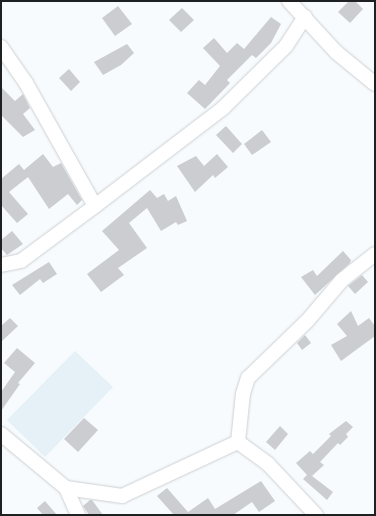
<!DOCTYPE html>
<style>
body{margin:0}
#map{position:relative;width:376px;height:516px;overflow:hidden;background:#f7fbfd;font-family:"Archivo Narrow",sans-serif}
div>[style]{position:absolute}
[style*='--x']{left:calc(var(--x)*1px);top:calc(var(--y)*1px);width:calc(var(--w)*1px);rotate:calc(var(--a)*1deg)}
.built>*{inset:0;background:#e5f0f7}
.building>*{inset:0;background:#cbcdd1}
.roads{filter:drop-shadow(0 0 1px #cdd0d3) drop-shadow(0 0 1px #cdd0d3)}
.street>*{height:14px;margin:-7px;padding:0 7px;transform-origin:7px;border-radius:7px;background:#fff}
span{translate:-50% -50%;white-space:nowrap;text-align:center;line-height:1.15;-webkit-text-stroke:3px #fff;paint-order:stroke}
.frame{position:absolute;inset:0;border:2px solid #1e2021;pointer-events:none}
</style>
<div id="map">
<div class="built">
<i style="clip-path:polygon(75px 351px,113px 387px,45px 457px,7px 420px)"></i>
</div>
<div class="building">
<i style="clip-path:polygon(349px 1px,355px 1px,363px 9px,350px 23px,338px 12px)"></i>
<i style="clip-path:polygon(118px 6px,132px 24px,115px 36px,102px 18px)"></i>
<i style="clip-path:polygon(182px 8px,194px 20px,181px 32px,169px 20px)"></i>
<i style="clip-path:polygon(271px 17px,281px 24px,271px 43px,256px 58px,252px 55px,227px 80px,230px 83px,205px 109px,187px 93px,199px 80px,205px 85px,220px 66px,203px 48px,214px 38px,227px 53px,237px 43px,244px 49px)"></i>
<i style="clip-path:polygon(127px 44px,134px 53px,121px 65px,103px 75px,94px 62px)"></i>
<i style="clip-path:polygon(69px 69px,80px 82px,71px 91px,59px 78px)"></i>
<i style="clip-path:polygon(1px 87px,15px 101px,23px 94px,30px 108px,23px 114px,35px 130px,23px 137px,1px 115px)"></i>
<i style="clip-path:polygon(226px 126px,242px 144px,233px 153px,216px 135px)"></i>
<i style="clip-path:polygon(262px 130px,271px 142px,252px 155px,244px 144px)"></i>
<i style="clip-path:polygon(43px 154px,53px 167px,61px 163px,82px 200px,77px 205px,68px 194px,49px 209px,28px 177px,9px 192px,28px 214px,17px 223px,1px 205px,1px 179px,19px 164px,24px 170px)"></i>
<i style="clip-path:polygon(217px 154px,228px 167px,215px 178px,213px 175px,195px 192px,177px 166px,196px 156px,204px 166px)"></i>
<i style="clip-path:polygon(150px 190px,157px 198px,164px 194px,168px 201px,176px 196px,187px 221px,178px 225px,176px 222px,161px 231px,147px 208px,129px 223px,147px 248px,118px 268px,124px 275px,101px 292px,87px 274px,119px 250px,102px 231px)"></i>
<i style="clip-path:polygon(12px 231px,23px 244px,7px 255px,1px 248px,1px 240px)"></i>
<i style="clip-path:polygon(343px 251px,351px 260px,350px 263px,315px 295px,301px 277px,313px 270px,317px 276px)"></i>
<i style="clip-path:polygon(49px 262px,57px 274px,43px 283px,40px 279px,20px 295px,12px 285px)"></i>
<i style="clip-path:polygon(362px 275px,368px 282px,355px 294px,348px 286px)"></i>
<i style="clip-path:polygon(351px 311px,358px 326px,369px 318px,375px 326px,375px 336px,341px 361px,331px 345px,347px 336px,337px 324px)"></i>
<i style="clip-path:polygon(10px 318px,18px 326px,1px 342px,1px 326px)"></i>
<i style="clip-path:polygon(305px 335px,311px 343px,302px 350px,297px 343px)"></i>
<i style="clip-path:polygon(17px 348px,35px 363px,18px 383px,20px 384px,1px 411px,1px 392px,15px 372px,4px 363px)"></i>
<i style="clip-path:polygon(84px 418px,98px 430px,78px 452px,64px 439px)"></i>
<i style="clip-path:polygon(346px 421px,353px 427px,346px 434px,348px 437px,340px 445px,338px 443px,320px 462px,324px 465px,312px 476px,333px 492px,327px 500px,303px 479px,307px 475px,296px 463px,310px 451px,313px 454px,331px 436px,329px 434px)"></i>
<i style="clip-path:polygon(280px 426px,288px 434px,275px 450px,266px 442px)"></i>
<i style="clip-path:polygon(261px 481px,275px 501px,259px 512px,252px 502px,233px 515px,174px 515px,157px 496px,167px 488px,188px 512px,208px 498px,215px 509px)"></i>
<i style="clip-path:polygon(90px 500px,92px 500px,103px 515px,89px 515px,83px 506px)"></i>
<i style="clip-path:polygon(45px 501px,57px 515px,43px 515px,37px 508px)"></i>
</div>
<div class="roads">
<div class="street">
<i style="--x:289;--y:1;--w:69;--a:47.3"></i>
<i style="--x:336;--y:52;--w:50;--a:39.4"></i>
<i style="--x:1;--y:47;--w:44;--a:55.2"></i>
<i style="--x:26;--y:83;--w:141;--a:60.7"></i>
<i style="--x:95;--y:206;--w:92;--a:143.4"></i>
<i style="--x:21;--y:261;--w:20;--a:169"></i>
<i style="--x:95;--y:206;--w:161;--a:-37.4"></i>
<i style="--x:223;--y:108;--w:88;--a:-44.5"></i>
<i style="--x:286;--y:46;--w:35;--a:-57"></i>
<i style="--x:1;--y:434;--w:85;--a:39.7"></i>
<i style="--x:66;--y:488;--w:30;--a:66"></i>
<i style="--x:238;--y:442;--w:48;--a:-84.1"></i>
<i style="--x:243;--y:394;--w:17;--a:-73"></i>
<i style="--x:248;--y:378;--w:83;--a:-44"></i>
<i style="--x:308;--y:320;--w:52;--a:-49.6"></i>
<i style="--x:342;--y:280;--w:42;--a:-38.2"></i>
<i style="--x:66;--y:488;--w:57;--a:8.1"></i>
<i style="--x:122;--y:496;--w:128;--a:-25"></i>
<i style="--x:238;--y:442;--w:37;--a:36"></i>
<i style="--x:268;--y:464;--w:70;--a:46.7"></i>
</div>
</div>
<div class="frame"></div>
</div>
